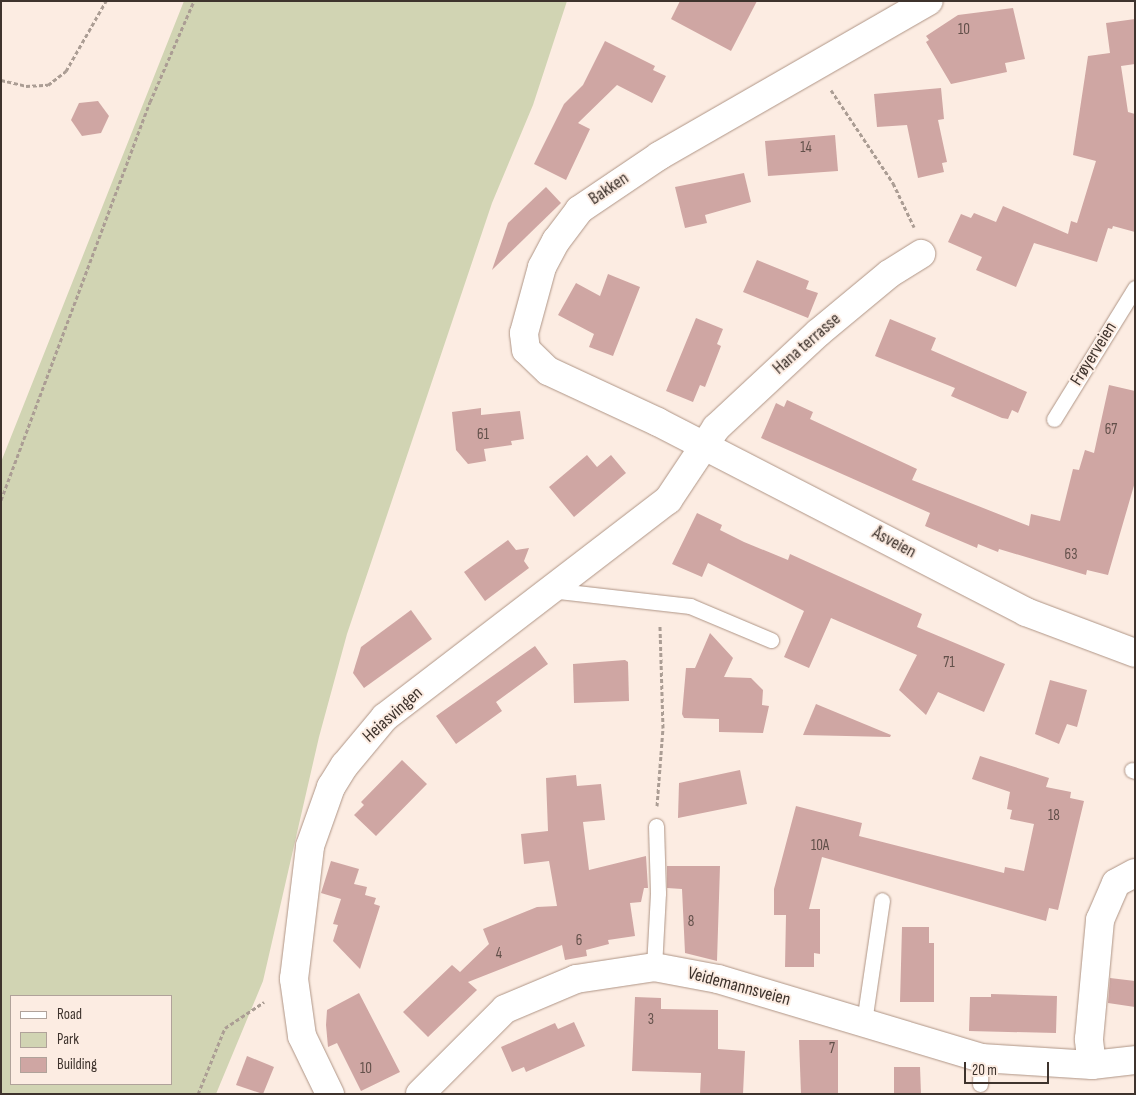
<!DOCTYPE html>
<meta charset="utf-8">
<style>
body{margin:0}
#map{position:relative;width:1136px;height:1095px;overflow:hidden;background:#fcece2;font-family:"Sofia Sans Condensed",sans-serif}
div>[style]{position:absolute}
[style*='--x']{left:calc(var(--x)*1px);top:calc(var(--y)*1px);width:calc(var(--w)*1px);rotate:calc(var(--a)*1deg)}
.green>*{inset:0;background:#d1d4b3}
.building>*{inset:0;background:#cfa6a3}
.path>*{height:3px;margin-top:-1.5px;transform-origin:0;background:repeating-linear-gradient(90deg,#ab9d94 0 4px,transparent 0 6.5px)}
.roads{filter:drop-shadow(0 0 1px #af9586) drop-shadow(0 0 1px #af9586)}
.service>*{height:15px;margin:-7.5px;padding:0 7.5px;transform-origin:7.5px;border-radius:7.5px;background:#fff}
.minor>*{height:28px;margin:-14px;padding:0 14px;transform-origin:14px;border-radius:14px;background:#fff}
.tertiary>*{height:28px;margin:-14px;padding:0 14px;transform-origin:14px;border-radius:14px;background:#fff}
span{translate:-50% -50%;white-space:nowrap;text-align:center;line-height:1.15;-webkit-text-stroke:4px #fcece2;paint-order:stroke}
.number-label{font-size:15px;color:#62504a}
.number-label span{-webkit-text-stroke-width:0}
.street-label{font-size:18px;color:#3e332d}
.frame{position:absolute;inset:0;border:2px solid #3e332d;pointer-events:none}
.legend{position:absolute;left:10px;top:995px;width:162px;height:90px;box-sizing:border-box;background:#fcece2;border:1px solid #b0a29a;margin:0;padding:6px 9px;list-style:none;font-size:15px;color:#3e332d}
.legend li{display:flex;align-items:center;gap:10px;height:25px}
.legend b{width:25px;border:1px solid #b0a29a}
.scale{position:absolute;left:964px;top:1062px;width:85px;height:22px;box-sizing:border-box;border:2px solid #3e332d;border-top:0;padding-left:6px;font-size:15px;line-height:18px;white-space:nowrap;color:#3e332d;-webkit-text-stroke:4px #fcece2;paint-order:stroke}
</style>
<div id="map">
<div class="green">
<i style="clip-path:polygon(evenodd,184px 1px,567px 1px,533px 105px,492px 203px,347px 634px,319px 737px,263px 981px,216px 1094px,1px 1094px,1px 462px,184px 1px,11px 996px,171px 996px,171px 1084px,11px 1084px,11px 996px)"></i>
</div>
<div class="building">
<i style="clip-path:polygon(680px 1px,757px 1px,731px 51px,671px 19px)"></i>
<i style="clip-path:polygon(1013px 8px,1025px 59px,1005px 63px,1007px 72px,951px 84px,926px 42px,929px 40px,926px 36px,958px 15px)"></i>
<i style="clip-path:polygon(1135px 19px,1135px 64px,1121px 66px,1128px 112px,1135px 114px,1135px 232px,1113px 226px,1112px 229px,1108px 228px,1097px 262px,1034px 243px,1016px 287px,976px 270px,982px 257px,948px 242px,961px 214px,971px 218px,974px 213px,996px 222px,1003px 206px,1068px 234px,1071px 221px,1077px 223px,1096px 161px,1073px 155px,1088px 56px,1110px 53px,1106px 23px)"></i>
<i style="clip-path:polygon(605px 41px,655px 66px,653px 70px,666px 76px,652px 103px,617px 85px,578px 123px,590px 129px,566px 180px,534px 164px,564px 104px,583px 85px)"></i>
<i style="clip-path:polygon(941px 88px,944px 119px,938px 120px,947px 162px,942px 163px,944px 172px,918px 178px,907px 125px,877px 127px,874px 94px)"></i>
<i style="clip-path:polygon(98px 101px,109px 116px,101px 133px,82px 136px,71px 120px,79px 103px)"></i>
<i style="clip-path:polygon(835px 135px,838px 171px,768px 176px,765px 141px)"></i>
<i style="clip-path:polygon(744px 173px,751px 202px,705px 215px,707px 223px,685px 228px,675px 187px)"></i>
<i style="clip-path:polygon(546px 187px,561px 203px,492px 270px,508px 223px)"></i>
<i style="clip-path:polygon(757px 260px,809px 281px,806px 289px,818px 293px,808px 318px,743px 292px)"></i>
<i style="clip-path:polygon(608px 274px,640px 287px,613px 356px,589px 347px,594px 334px,558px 315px,576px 283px,600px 296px)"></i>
<i style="clip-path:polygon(696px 318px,723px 329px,717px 344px,721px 346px,705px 387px,700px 385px,693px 402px,666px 391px)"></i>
<i style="clip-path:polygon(890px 319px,936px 338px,931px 350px,1027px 392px,1018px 413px,1012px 410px,1008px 419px,1002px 418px,951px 396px,955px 388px,875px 356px)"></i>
<i style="clip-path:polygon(1109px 385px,1135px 391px,1135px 482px,1108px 575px,1087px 570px,1086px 575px,999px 549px,998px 552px,978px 544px,977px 548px,925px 526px,930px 513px,761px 438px,776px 403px,784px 407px,787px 400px,813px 412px,810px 419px,917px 469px,912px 480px,1029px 526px,1031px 514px,1060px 521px,1073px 469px,1079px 470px,1085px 450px,1094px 453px)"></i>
<i style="clip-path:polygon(481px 408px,481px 415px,520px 411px,524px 439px,511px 441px,512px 445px,484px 449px,486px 461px,468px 464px,456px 450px,452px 412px)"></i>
<i style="clip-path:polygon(587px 455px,597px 467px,611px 455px,626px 473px,574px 517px,549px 487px)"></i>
<i style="clip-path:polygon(697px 513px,722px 525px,720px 530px,744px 542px,788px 560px,790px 554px,922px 614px,917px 627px,1005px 664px,984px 712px,938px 692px,926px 715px,899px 690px,917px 655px,831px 618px,809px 668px,784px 657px,804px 611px,708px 563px,702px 577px,672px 564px)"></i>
<i style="clip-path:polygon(508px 540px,516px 550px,529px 548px,524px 561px,529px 568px,485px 601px,464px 572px)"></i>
<i style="clip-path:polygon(411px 610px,432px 639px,364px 688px,353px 673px,361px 647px)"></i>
<i style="clip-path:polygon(710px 633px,733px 658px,724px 677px,751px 678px,763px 690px,762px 705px,769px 706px,763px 733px,719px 732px,719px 719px,684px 718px,682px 714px,686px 668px,695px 668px)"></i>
<i style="clip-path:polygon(535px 646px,548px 664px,496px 702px,502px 711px,456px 744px,436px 716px)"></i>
<i style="clip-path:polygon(625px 660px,628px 662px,629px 701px,574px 703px,573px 664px)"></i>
<i style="clip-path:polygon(1050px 680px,1087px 690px,1077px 727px,1067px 724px,1059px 744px,1035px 734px)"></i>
<i style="clip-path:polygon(816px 704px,891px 735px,890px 737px,803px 735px)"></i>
<i style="clip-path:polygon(980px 756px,1049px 778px,1046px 787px,1071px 792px,1070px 798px,1084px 801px,1058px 910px,1049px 908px,1046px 921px,822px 857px,809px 909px,820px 909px,820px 954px,814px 953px,814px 967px,785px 967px,786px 915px,774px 915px,774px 889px,796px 806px,862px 823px,859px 836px,1004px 873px,1005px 867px,1024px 871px,1034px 824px,1010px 819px,1012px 810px,1007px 809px,1010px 792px,972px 779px)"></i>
<i style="clip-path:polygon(402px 760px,427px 784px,376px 836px,354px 815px,364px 805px,361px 802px)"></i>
<i style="clip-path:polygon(740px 770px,747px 804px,678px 818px,679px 783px)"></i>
<i style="clip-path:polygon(576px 775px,577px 786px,601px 784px,605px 820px,583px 822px,589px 870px,646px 856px,648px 888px,644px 888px,641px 902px,630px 903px,635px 936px,608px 940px,609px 944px,586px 950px,587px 956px,565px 960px,562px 945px,468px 982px,477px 990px,428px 1037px,403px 1012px,452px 965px,460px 972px,489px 944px,483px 929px,537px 907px,557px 906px,549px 861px,524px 864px,521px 834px,548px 831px,546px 778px)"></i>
<i style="clip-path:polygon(331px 861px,359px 869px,354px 884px,367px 887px,365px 895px,376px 898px,374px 904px,380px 906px,360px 969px,333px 941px,338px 925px,333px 924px,341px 899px,321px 893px)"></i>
<i style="clip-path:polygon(667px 866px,720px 866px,717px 961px,685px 953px,682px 889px,667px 888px)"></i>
<i style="clip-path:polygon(902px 927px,929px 927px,929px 943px,934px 943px,934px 1002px,900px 1002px)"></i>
<i style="clip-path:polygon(1110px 978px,1135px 981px,1135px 1007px,1108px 1003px)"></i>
<i style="clip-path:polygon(359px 993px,400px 1072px,361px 1091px,337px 1043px,328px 1047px,326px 1025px,327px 1010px)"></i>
<i style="clip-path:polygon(991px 994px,1057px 996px,1056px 1033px,969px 1031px,970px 997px,991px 997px)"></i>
<i style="clip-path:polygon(635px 997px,661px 998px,661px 1009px,718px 1010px,718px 1049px,745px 1051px,743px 1094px,700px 1094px,701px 1073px,632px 1071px)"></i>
<i style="clip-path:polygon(574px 1022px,585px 1046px,526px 1072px,524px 1067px,512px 1072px,501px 1047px,555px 1023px,558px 1029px)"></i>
<i style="clip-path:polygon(799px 1040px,838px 1040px,838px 1094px,801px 1094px)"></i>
<i style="clip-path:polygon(247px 1056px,274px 1067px,263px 1094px,236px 1085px)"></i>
<i style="clip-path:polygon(894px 1067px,920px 1067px,921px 1094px,894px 1094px)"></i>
</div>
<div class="path">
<i style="--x:1;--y:80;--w:26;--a:13"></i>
<i style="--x:26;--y:86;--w:22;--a:-3"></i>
<i style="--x:48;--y:85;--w:23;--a:-38"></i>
<i style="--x:66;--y:71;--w:81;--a:-60.3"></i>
<i style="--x:831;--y:90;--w:112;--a:56.3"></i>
<i style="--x:893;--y:183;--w:49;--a:64.5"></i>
<i style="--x:1;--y:500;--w:425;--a:-69.5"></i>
<i style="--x:150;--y:102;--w:110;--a:-66.5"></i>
<i style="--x:657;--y:806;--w:78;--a:-85.6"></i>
<i style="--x:663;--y:728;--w:103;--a:-91.7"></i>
<i style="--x:198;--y:1094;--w:71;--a:-67.8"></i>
<i style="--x:225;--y:1028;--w:47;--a:-33.7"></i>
</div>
<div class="roads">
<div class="service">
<i style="--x:1054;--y:419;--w:154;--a:-58.3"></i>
<i style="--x:550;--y:590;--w:141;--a:6.5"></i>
<i style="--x:690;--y:606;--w:88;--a:22.8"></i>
<i style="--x:1132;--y:770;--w:3;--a:18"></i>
<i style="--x:654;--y:967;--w:74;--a:-86.9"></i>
<i style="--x:658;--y:893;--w:67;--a:-91.7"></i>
<i style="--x:864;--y:1022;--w:123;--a:-81.6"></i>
<i style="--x:980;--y:1084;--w:26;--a:-88"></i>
</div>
<div class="minor">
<i style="--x:658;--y:422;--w:121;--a:-155.1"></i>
<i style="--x:548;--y:371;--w:30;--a:-136"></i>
<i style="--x:526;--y:350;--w:17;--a:-97"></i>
<i style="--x:524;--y:333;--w:68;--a:-74.7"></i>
<i style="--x:542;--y:267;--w:30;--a:-62"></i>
<i style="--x:556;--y:241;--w:39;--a:-53"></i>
<i style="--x:579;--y:210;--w:97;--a:-34"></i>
<i style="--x:659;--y:156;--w:311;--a:-29.9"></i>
<i style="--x:1092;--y:1065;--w:26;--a:-97"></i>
<i style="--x:1089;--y:1039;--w:120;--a:-84.7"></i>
<i style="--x:1100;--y:920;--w:40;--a:-66.6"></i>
<i style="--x:1116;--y:883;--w:21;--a:-28"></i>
<i style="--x:330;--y:1094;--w:64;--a:-115.8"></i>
<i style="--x:302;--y:1036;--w:58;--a:-98"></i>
<i style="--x:294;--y:979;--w:134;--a:-83.1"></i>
<i style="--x:310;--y:846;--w:63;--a:-70.4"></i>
<i style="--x:331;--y:787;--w:26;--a:-58"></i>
<i style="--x:345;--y:765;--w:62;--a:-50.2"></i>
<i style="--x:385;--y:717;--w:357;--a:-37.5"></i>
<i style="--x:668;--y:500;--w:87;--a:-56.3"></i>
<i style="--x:716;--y:428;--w:139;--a:-43"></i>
<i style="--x:818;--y:333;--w:92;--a:-39.7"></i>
<i style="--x:889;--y:274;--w:38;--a:-32"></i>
<i style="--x:420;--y:1094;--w:120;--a:-45"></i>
<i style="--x:505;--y:1009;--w:77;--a:-22.9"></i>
<i style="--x:576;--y:979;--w:79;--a:-8.7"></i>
<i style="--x:654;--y:967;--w:65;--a:10.6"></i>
<i style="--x:718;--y:979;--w:275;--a:16.7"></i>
<i style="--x:981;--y:1058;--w:111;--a:3.6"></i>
<i style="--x:1092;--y:1065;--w:43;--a:-6.6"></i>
</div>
<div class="tertiary">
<i style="--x:658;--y:422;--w:414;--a:27.3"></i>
<i style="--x:1026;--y:612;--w:116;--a:20.6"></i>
</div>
</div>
<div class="number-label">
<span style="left:964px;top:30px">10</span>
<span style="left:806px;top:148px">14</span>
<span style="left:1111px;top:430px">67</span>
<span style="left:483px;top:435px">61</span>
<span style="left:1071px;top:555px">63</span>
<span style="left:949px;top:663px">71</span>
<span style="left:1054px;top:816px">18</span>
<span style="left:820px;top:846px">10A</span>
<span style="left:691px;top:922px">8</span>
<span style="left:579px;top:941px">6</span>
<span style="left:499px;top:954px">4</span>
<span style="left:651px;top:1020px">3</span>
<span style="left:832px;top:1049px">7</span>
<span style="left:366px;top:1069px">10</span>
</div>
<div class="street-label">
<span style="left:609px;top:189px;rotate:-34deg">Bakken</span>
<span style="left:807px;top:344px;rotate:-41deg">Hana terrasse</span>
<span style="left:1094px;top:354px;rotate:-58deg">Frøyerveien</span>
<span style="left:894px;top:543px;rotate:28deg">Åsveien</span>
<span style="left:393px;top:715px;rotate:-42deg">Heiasvingen</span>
<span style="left:739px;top:987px;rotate:15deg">Veidemannsveien</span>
</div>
<div class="frame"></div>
<ul class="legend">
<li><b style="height:6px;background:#fff"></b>Road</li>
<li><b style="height:14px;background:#d1d4b3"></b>Park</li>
<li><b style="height:14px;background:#cfa6a3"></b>Building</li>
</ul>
<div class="scale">20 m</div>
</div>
